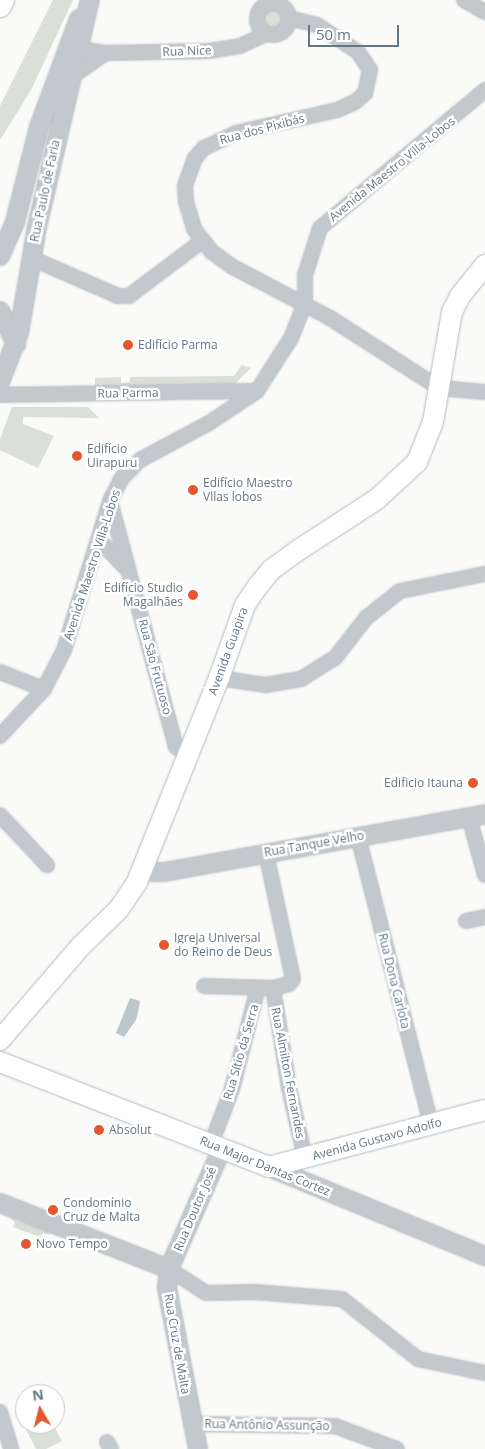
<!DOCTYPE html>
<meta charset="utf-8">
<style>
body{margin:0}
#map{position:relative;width:485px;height:1449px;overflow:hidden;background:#fafaf8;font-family:"Open Sans",sans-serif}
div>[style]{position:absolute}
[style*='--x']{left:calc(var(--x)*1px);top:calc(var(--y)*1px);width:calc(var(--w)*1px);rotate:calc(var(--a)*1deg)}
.green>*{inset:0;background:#dadfd7}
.round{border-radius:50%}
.water>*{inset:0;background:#bbc7cb}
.roads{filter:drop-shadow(0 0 1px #b3babf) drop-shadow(0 0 1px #b3babf)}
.minor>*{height:14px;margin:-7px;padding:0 7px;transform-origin:7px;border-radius:7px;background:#c3c8cc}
.minor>.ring{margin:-7px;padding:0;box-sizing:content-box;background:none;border:14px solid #c3c8cc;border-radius:50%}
.tertiary>*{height:18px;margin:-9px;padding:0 9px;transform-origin:9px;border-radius:9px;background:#c3c8cc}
.secondary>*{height:20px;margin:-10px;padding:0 10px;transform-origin:10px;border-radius:10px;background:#fff}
.primary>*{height:22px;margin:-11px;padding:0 11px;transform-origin:11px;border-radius:11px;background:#fff}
.dots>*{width:14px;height:14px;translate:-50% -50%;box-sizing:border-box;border:2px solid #fff;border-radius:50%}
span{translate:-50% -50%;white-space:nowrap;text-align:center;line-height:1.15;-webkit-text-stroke:5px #fff;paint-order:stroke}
.street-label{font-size:12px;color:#657683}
.poi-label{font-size:12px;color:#657683}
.left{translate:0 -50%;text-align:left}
.right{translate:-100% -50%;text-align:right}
.north{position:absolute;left:15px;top:1384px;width:50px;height:50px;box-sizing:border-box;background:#fff;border:1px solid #c1c8cd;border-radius:50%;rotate:352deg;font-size:14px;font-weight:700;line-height:20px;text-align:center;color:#657683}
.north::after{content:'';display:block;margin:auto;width:18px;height:22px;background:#e4572e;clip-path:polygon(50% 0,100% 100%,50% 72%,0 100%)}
.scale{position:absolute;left:308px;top:25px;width:91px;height:22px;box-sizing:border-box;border:2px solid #657683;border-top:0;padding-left:6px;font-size:15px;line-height:18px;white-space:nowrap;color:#657683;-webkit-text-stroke:4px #fff;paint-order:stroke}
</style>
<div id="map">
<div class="green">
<i style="clip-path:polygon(53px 0,73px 0,31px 90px,0 140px,0 106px)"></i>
<i class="round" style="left:261px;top:6px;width:24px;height:24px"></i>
<i style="clip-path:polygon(242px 365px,251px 368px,235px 384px,95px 386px,95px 378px,121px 377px,121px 383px,130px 382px,130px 377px,234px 376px)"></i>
<i style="clip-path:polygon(12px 407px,88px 407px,99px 418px,23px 417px,23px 424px,54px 436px,38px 468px,0 450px,0 439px)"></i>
<i style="clip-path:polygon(10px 1218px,50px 1232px,49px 1235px,43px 1233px,40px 1237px,13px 1227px,15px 1222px)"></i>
<i style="clip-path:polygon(25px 1420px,25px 1424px,53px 1424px,62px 1441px,46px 1449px,36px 1449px,22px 1422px)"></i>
</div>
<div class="water">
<i style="clip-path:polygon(130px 998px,140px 1001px,139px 1008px,136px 1020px,124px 1037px,116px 1033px)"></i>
</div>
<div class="roads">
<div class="minor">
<i style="--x:464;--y:0;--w:24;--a:30"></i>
<i class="ring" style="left:257px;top:3px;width:18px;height:18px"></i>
<i style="--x:289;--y:18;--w:29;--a:14"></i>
<i style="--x:317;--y:25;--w:49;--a:33.4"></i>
<i style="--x:358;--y:52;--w:22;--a:56"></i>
<i style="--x:370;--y:70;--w:24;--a:102"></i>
<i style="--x:365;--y:93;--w:13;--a:138"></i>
<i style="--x:355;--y:102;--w:20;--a:156"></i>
<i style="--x:337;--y:110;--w:104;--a:167.2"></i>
<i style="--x:236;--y:133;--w:35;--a:155"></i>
<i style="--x:204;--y:148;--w:13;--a:132"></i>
<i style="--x:195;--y:158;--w:30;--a:110"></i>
<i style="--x:185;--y:186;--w:16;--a:86"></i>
<i style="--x:186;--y:202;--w:28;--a:73"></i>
<i style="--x:194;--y:229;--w:29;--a:52"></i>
<i style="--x:212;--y:252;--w:26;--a:36"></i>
<i style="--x:233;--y:267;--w:110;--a:27.7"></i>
<i style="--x:330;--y:318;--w:130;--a:32.7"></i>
<i style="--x:439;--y:388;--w:46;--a:5"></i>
<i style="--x:80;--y:49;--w:25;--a:9"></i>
<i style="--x:105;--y:53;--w:104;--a:-1.1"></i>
<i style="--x:209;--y:51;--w:31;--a:-9"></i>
<i style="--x:240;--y:46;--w:29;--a:-25"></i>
<i style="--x:74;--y:75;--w:38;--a:-35"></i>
<i style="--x:31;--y:258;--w:95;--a:23.6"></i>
<i style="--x:118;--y:296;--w:11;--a:0"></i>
<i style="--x:129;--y:296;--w:91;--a:-37"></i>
<i style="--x:0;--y:395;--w:256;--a:-0.9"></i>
<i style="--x:110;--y:501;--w:255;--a:75"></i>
<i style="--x:176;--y:747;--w:14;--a:30"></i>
<i style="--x:98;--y:539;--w:39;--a:46"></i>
<i style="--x:0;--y:672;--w:47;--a:21.1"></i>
<i style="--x:219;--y:678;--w:48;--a:8.5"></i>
<i style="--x:266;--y:685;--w:36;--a:-10"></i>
<i style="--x:301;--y:679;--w:40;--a:-32"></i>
<i style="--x:335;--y:658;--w:51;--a:-52.2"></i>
<i style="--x:366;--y:618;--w:43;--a:-38.5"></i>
<i style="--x:400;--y:591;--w:87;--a:-11.3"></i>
<i style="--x:0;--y:736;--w:64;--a:-46.9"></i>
<i style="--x:44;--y:689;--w:44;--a:-62.9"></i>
<i style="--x:64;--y:650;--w:156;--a:-72.8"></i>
<i style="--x:110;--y:501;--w:25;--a:-63"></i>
<i style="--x:121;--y:479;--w:27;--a:-45"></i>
<i style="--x:140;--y:460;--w:78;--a:-28.2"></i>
<i style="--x:209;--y:423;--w:58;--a:-33.7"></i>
<i style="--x:257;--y:391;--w:63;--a:-57.3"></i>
<i style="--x:291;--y:338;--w:37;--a:-68"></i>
<i style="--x:305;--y:304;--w:29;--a:-90"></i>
<i style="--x:305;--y:275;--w:49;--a:-72.3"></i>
<i style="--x:320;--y:228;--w:215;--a:-39.9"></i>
<i style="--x:0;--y:815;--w:69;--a:46.8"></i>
<i style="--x:469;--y:817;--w:60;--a:74.6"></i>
<i style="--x:358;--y:836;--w:298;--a:75.8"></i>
<i style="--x:466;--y:921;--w:19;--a:-12"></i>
<i style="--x:204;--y:986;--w:69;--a:1.7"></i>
<i style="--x:273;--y:988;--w:16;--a:-14"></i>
<i style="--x:289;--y:984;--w:6;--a:-51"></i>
<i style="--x:293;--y:979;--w:129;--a:-102.1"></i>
<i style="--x:273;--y:988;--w:101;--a:80.9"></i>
<i style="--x:289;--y:1088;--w:72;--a:77.1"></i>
<i style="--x:211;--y:1144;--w:59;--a:-69.1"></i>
<i style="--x:232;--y:1089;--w:104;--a:-75.6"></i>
<i style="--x:169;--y:1269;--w:44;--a:33"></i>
<i style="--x:206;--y:1293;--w:48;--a:-1.2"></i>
<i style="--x:254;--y:1292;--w:88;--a:4.5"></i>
<i style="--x:342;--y:1299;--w:97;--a:38.3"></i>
<i style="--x:418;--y:1359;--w:68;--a:11.8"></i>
<i style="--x:0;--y:1412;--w:39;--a:73"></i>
<i style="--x:192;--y:1424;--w:143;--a:0.8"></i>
<i style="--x:335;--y:1426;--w:66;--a:20.4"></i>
<i style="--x:107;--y:1442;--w:8;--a:60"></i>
</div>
<div class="tertiary">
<i style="--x:0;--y:256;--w:37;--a:-66"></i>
<i style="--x:15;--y:222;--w:98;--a:-75.8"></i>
<i style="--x:39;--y:127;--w:115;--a:-69.7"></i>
<i style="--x:0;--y:311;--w:37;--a:64"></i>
<i style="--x:0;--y:382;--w:53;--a:-68.8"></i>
<i style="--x:19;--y:333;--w:108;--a:-80.4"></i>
<i style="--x:37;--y:227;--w:233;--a:-76.9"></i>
<i style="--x:143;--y:872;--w:21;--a:0"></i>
<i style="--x:164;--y:872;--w:326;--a:-10.2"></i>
<i style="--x:269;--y:1167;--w:234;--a:22.4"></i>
<i style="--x:0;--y:1203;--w:181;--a:21.3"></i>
<i style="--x:198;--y:1449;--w:164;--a:-100.9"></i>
<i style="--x:167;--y:1288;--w:19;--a:-84"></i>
<i style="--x:169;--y:1269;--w:132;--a:-66.3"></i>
</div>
<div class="secondary">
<i style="--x:0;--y:1040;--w:123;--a:-49.3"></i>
<i style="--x:80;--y:947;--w:54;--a:-44.3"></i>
<i style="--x:119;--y:909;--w:32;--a:-56"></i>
<i style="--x:137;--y:882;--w:220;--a:-68.1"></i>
<i style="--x:219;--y:678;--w:77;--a:-70.4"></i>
<i style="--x:245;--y:605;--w:23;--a:-56"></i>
<i style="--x:258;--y:586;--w:21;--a:-51"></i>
<i style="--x:271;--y:570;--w:32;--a:-36"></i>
<i style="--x:297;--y:551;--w:95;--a:-33"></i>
<i style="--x:377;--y:499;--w:54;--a:-42.8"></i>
<i style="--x:417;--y:462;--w:43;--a:-68.2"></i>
<i style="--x:433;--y:422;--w:112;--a:-80.2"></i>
<i style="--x:452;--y:312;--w:18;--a:-63"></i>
<i style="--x:460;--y:296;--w:40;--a:-51"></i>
<i style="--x:0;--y:1062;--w:289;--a:21.3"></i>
<i style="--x:269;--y:1167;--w:223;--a:-14.8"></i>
</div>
<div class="primary">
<i style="--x:0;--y:6;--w:7;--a:-63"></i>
</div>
</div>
<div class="dots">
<i style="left:128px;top:345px;background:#e4572e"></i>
<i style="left:77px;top:456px;background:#e4572e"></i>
<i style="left:193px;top:490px;background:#e4572e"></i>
<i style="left:193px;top:595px;background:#e4572e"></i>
<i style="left:473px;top:783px;background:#e4572e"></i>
<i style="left:164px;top:945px;background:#e4572e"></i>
<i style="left:99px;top:1130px;background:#e4572e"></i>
<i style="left:53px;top:1210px;background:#e4572e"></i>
<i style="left:26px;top:1244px;background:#e4572e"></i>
</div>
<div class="street-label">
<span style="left:187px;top:51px;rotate:-2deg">Rua Nice</span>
<span style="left:262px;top:129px;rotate:-15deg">Rua dos Pixibás</span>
<span style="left:392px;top:169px;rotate:-39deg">Avenida Maestro Villa-Lobos</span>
<span style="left:45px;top:191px;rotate:-78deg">Rua Paulo de Faria</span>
<span style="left:128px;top:393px;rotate:-1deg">Rua Parma</span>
<span style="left:92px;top:565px;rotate:-72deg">Avenida Maestro Villa-Lobos</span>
<span style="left:228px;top:651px;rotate:-70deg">Avenida Guapira</span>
<span style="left:155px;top:667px;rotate:75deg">Rua São Frutuoso</span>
<span style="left:314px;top:844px;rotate:-10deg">Rua Tanque Velho</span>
<span style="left:394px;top:981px;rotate:76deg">Rua Dona Carlota</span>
<span style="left:241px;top:1052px;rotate:-74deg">Rua Sítio da Serra</span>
<span style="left:288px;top:1073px;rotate:79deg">Rua Almilton Fernandes</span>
<span style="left:377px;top:1139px;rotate:-15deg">Avenida Gustavo Adolfo</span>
<span style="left:265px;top:1166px;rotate:22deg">Rua Major Dantas Cortez</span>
<span style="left:195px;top:1209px;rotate:-67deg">Rua Doutor José</span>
<span style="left:177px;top:1344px;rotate:80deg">Rua Cruz de Malta</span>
<span style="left:267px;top:1425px;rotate:1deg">Rua Antônio Assunção</span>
</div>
<div class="poi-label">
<span class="left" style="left:138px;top:345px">Edifício Parma</span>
<span class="left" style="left:87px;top:456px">Edifício<br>Uirapuru</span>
<span class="left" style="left:203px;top:490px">Edifício Maestro<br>Vllas lobos</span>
<span class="right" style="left:183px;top:595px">Edifício Studio<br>Magalhães</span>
<span class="right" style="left:463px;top:783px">Edificio Itauna</span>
<span class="left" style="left:174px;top:945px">Igreja Universal<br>do Reino de Deus</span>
<span class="left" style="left:109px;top:1130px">Absolut</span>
<span class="left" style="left:63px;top:1210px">Condomínio<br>Cruz de Malta</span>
<span class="left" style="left:36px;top:1244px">Novo Tempo</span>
</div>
<div class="north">N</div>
<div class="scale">50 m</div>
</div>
